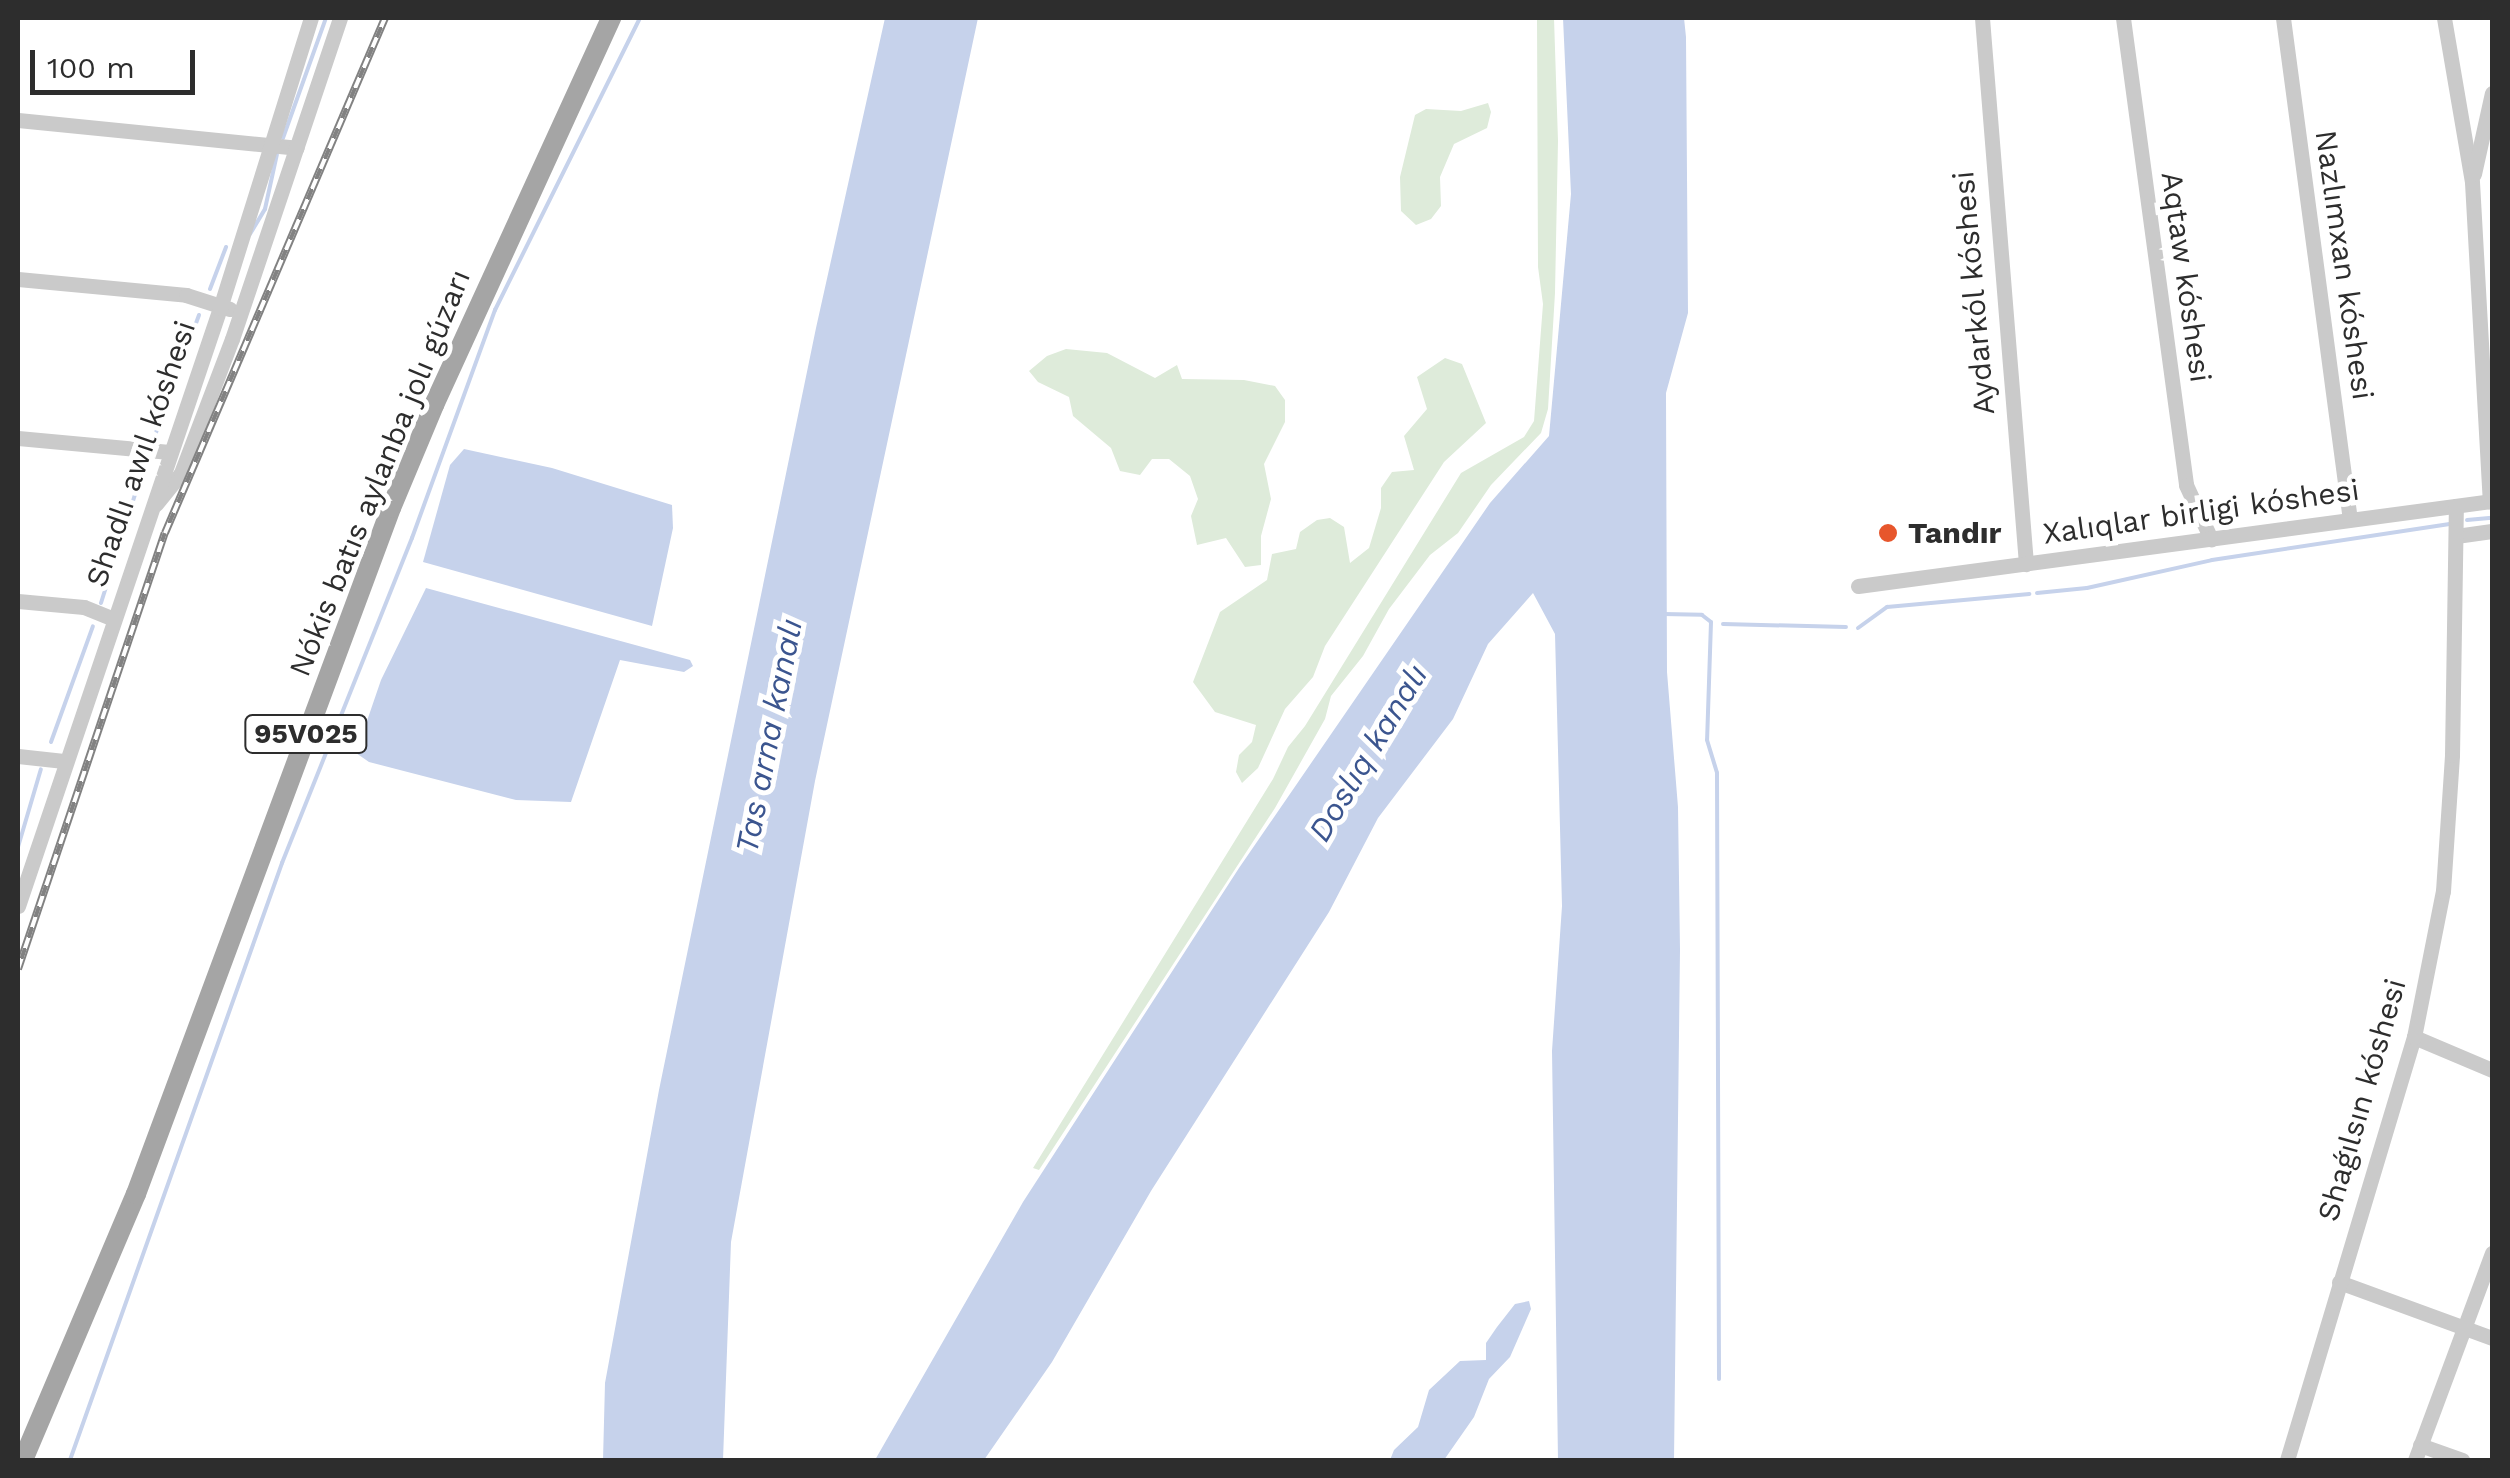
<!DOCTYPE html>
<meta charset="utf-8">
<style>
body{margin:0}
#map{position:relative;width:2510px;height:1478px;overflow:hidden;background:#fff;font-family:"Work Sans",sans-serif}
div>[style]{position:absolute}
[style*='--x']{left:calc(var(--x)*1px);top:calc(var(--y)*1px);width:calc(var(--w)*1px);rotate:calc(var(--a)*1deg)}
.green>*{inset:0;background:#deebda}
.water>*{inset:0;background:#c6d2eb}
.stream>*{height:4px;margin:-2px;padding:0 2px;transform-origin:2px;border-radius:2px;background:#c6d2eb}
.minor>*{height:15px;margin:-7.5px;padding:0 7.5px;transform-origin:7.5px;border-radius:7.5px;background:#cacaca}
.major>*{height:20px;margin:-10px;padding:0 10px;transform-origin:10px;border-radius:10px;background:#a5a5a5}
.rail>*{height:8px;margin-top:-4px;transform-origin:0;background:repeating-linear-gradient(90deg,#fff 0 11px,#828282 0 22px);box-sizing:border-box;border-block:2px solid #828282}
.dots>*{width:28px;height:28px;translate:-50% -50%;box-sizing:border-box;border:5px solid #fff;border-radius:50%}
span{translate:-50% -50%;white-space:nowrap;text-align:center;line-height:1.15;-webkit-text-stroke:10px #fff;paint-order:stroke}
.shield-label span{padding:2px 8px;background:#fff;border:2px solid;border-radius:8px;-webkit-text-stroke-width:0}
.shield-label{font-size:28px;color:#2d2d2d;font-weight:700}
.street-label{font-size:30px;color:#2d2d2d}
.poi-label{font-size:30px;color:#2d2d2d;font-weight:700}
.left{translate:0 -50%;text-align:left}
.water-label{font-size:32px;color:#3b558f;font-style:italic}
.frame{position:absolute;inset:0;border:20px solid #2d2d2d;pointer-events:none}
.scale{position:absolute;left:30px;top:50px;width:165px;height:45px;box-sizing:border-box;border:5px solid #2d2d2d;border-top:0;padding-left:12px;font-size:30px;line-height:35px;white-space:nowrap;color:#2d2d2d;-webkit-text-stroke:8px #fff;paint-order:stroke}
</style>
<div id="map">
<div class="green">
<i style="clip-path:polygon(1537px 18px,1554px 18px,1558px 141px,1555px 293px,1548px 409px,1541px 433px,1491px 485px,1458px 533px,1430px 555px,1389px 609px,1363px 656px,1331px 696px,1325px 719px,1275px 808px,1039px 1170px,1033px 1168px,1273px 779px,1288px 747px,1305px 726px,1461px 473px,1524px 437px,1534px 421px,1543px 304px,1538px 267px)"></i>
<i style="clip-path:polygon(1488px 103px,1491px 112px,1487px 128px,1454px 144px,1440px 177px,1441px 206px,1431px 219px,1416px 225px,1401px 211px,1400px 177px,1415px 115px,1426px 109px,1461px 111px)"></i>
<i style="clip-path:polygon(1066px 349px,1107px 353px,1155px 378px,1177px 365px,1182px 379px,1244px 380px,1275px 386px,1285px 400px,1285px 422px,1264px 464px,1271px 499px,1261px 536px,1261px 565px,1245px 567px,1226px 538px,1197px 545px,1191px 516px,1198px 499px,1190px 476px,1169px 459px,1152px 459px,1140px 475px,1120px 471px,1111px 448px,1073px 416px,1069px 397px,1038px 382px,1029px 371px,1047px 356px)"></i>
<i style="clip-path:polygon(1445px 358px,1462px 364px,1486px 423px,1444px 462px,1325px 646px,1313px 677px,1285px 709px,1258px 768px,1242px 783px,1236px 772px,1239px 755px,1252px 742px,1256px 725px,1215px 712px,1193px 682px,1220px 612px,1267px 580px,1272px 554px,1296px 549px,1300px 532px,1317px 520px,1330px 518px,1344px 527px,1350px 563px,1369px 548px,1381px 508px,1381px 488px,1392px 472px,1414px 470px,1404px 436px,1427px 409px,1417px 377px)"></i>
</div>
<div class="water">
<i style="clip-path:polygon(885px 18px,978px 18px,815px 781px,731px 1242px,723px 1460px,603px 1460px,605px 1383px,659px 1090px,816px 328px)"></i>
<i style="clip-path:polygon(1563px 18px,1684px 18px,1686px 37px,1688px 313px,1666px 393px,1667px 672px,1678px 807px,1680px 950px,1674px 1460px,1558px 1460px,1552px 1051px,1562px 906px,1555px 634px,1533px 593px,1488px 644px,1453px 719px,1378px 818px,1329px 912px,1151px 1191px,1052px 1362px,984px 1460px,875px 1460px,1023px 1202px,1239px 868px,1490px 503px,1549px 436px,1571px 194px)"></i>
<i style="clip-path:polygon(464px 449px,552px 468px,672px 505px,673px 528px,652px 626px,423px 562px,450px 465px)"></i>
<i style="clip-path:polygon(426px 588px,690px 660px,693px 666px,684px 672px,620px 660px,571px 802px,516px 800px,369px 762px,356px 753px,381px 680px)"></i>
<i style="clip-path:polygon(1529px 1301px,1531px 1309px,1510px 1357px,1489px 1379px,1474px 1417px,1444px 1460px,1390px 1460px,1394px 1450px,1418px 1427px,1429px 1390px,1460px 1361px,1486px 1360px,1486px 1343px,1497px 1327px,1515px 1304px)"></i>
</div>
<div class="stream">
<i style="--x:283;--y:138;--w:127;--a:-70.3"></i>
<i style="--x:250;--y:234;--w:29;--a:-59"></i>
<i style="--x:265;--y:209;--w:56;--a:-77.7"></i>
<i style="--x:210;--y:289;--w:45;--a:-69.1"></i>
<i style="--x:154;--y:438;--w:131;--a:-69.9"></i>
<i style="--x:2467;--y:520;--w:25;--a:-5"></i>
<i style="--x:2037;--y:593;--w:50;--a:-5.7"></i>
<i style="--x:2087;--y:588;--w:128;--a:-12.6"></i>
<i style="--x:2212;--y:560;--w:242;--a:-8.6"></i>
<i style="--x:101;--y:603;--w:147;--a:-72.6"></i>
<i style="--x:1663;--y:614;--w:39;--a:1"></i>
<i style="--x:1702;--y:615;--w:11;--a:38"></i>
<i style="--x:1711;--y:622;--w:118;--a:91.9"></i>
<i style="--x:1707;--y:740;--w:34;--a:73"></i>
<i style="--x:1717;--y:773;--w:606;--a:89.81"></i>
<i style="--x:1723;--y:624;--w:123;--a:1.4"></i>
<i style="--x:1858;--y:628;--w:36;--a:-36"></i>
<i style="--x:1887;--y:607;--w:143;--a:-5.2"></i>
<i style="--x:51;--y:742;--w:123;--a:-70.1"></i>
<i style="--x:18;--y:847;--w:81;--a:-73.6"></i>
<i style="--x:70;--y:1460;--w:634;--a:-70.45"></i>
<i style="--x:282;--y:863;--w:350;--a:-68.2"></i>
<i style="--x:412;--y:538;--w:243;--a:-70"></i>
<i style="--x:495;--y:310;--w:326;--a:-63.6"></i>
</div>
<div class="minor">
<i style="--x:1982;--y:18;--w:548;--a:85.39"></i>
<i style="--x:2123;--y:18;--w:471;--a:82.3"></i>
<i style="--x:2186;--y:485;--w:60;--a:65.2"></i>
<i style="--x:2283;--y:18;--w:506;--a:82.4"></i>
<i style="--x:2444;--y:18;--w:166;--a:80.3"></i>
<i style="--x:2472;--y:182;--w:320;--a:86.8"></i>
<i style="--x:18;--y:120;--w:280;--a:5.7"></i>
<i style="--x:2474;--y:174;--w:83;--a:-77.5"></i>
<i style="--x:18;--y:279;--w:169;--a:5.4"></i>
<i style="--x:186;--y:295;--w:46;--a:17.7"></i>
<i style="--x:18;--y:438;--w:152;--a:5.3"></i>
<i style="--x:156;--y:504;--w:40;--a:-51"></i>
<i style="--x:181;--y:473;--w:143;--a:-69.2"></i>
<i style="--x:232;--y:339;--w:339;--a:-71.4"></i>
<i style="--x:2456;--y:536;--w:36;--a:-8"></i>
<i style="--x:1858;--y:586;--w:640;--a:-7.64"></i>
<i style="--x:18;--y:601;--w:66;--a:5.2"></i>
<i style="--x:84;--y:607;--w:32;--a:22"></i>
<i style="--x:18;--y:756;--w:46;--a:6.2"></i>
<i style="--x:18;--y:906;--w:631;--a:-71.34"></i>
<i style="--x:220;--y:308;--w:304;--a:-72.6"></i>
<i style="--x:2414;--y:1037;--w:85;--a:22.9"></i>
<i style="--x:2339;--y:1282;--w:163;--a:20.1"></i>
<i style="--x:2420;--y:1445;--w:45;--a:19.7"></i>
<i style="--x:2287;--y:1460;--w:442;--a:-73.3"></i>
<i style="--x:2414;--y:1037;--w:149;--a:-78.8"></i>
<i style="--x:2443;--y:891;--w:136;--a:-86.2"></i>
<i style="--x:2452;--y:755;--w:249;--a:-89.1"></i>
<i style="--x:2415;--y:1460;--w:221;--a:-69.6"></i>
</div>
<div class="major">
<i style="--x:23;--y:1460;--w:289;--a:-67"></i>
<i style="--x:136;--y:1194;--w:732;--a:-69.61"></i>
<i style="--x:391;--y:508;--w:112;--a:-67.3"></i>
<i style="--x:434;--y:405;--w:426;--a:-65.4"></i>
</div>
<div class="rail">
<i style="--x:18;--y:969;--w:460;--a:-71.4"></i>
<i style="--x:165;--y:533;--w:560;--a:-66.87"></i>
</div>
<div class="dots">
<i style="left:1888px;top:533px;background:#e7562c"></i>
</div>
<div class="shield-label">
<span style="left:306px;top:734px">95V025</span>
</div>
<div class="street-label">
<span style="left:2344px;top:265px;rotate:82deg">Nazlımxan kóshesi</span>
<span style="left:2186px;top:277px;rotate:82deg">Aqtaw kóshesi</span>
<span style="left:1974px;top:293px;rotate:-95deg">Aydarkól kóshesi</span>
<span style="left:141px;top:454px;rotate:-71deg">Shadlı awıl kóshesi</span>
<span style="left:380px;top:473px;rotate:-68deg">Nókis batıs aylanba jolı gúzarı</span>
<span style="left:2201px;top:512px;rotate:-8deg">Xalıqlar birligi kóshesi</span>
<span style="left:2362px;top:1100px;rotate:-74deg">Shaǵılsın kóshesi</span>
</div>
<div class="poi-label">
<span class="left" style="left:1908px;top:533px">Tandır</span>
</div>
<div class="water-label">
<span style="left:769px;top:736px;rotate:-79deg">Tas arna kanalı</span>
<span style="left:1368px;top:753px;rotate:-59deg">Doslıq kanalı</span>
</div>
<div class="frame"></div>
<div class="scale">100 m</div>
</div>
